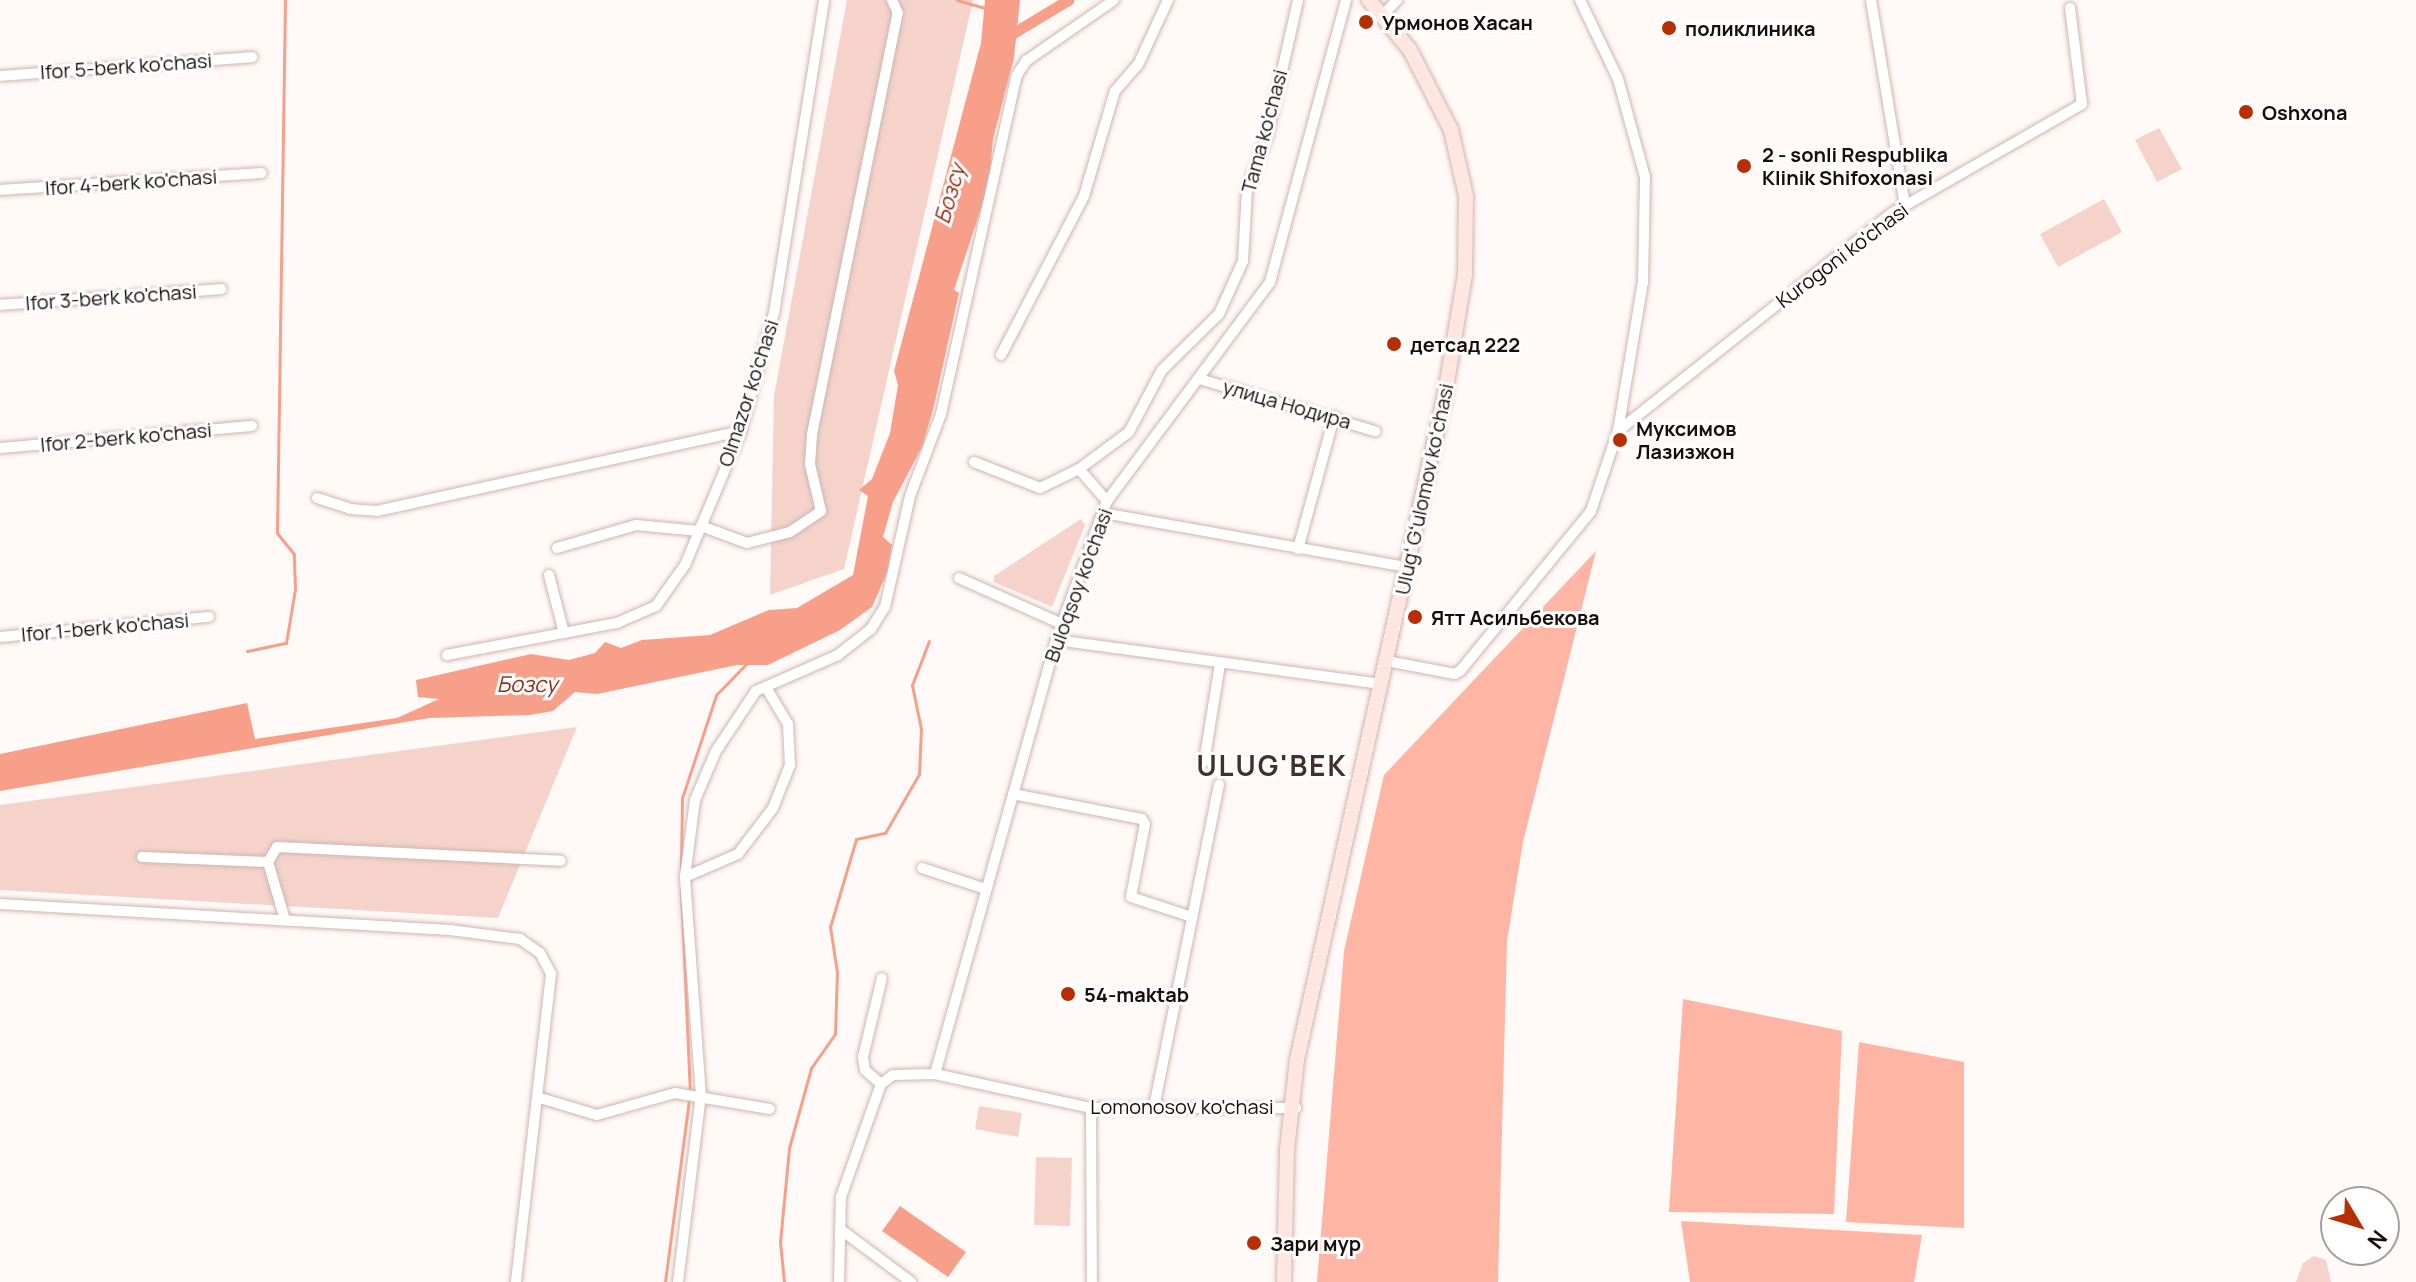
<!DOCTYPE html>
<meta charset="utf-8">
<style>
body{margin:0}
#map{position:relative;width:2416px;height:1282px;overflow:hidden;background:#fff9f8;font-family:Manrope,sans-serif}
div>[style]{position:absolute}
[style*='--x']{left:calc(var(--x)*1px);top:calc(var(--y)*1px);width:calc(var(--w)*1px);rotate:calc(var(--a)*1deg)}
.green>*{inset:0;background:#f5d3cb}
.forest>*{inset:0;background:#feb5a3}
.water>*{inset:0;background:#f79f88}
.stream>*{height:3px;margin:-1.5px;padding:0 1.5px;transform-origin:1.5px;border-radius:1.5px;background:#f79f88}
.canal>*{height:11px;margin:-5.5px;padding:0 5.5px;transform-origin:5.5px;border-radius:5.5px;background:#f79f88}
.roads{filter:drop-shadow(0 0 2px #cfb5af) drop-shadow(0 0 2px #cfb5af)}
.street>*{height:10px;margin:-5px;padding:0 5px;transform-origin:5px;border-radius:5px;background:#fff}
.secondary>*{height:14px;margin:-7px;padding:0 7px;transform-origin:7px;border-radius:7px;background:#ffe6e0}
.dots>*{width:22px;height:22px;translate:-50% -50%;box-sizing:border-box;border:4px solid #fff;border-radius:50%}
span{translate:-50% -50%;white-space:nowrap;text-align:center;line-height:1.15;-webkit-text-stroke:6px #fff;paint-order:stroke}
.poi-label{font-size:20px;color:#170e0c;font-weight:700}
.left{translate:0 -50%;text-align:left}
.street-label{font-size:20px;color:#170e0c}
.water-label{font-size:22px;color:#952f16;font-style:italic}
.district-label{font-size:28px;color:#44302a;font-weight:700;letter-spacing:2px}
.north{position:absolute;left:2320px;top:1186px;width:80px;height:80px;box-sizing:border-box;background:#fff;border:2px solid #a29f9e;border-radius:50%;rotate:128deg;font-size:22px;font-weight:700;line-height:32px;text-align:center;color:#170e0c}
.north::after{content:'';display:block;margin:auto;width:28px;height:36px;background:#b82e03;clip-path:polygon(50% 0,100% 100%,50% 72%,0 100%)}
</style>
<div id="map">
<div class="green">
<i style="clip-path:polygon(847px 0,973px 0,844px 569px,770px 595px,774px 396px)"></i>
<i style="clip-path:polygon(2159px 128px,2182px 169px,2157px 182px,2135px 140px)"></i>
<i style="clip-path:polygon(2104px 199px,2122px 232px,2058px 267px,2040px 234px)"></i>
<i style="clip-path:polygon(1081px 519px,1085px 525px,1052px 607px,994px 582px,994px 576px)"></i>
<i style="clip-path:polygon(577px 727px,498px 918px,0 890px,0 805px)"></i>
<i style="clip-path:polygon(979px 1106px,1022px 1113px,1018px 1137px,975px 1129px)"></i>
<i style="clip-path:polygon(1036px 1157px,1072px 1158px,1070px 1226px,1034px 1225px)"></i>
<i style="clip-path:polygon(2314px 1256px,2326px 1260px,2331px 1282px,2296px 1282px,2303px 1263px)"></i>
</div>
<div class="forest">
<i style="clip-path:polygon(1596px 551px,1523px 842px,1507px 941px,1498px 1282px,1317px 1282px,1344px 951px,1384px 775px)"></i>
<i style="clip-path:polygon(1683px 999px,1842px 1031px,1834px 1214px,1669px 1212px)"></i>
<i style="clip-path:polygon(1859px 1042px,1964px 1062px,1964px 1228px,1846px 1222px)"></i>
<i style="clip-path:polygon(1681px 1221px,1922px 1235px,1914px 1282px,1690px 1282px)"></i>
</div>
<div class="water">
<i style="clip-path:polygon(985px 0,1020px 0,1014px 58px,993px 139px,989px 185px,954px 290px,959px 293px,933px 410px,922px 447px,893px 502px,883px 537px,892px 545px,887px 573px,872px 607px,840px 630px,768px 665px,737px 665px,597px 694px,575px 692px,553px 711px,530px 715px,429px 718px,0 791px,0 754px,247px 703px,255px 739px,397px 718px,439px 699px,418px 697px,416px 680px,531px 654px,569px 660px,595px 653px,605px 642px,621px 648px,642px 640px,710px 635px,769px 610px,797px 608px,853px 575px,868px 496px,859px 490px,872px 479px,890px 433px,898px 385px,894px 371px,981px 43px)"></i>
<i style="clip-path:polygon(900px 1206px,966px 1252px,948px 1277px,882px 1231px)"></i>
</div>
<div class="stream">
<i style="--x:957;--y:0;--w:29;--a:16"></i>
<i style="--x:247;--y:651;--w:40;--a:-12"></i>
<i style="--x:286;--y:643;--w:55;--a:-80.5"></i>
<i style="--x:295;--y:589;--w:35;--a:-92"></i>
<i style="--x:294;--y:554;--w:27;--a:-129"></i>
<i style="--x:277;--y:533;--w:533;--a:-89.14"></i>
<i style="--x:681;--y:868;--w:70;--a:-89.2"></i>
<i style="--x:682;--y:798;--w:108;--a:-71.7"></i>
<i style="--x:716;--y:695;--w:46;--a:-45.9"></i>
<i style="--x:681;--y:888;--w:204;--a:87.5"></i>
<i style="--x:665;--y:1282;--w:185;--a:-82.5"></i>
<i style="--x:784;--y:1282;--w:40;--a:-95.7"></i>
<i style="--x:780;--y:1242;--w:94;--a:-84.5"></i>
<i style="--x:789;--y:1148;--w:83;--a:-74.6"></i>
<i style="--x:811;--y:1068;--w:42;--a:-54.8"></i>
<i style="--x:835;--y:1034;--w:62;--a:-88.2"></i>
<i style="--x:837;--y:972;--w:46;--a:-98.8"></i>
<i style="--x:830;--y:927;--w:92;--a:-73.5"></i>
<i style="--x:856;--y:839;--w:30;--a:-12"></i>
<i style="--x:885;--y:833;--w:68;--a:-60"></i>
<i style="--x:919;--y:774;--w:45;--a:-87.5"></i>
<i style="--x:921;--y:729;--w:45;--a:-101.6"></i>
<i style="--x:912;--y:685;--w:47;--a:-68.9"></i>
</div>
<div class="canal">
<i style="--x:1005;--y:38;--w:74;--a:-31.1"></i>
</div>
<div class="roads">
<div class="street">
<i style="--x:1871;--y:0;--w:208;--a:80.6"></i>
<i style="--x:1383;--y:15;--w:21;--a:-47"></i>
<i style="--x:0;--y:76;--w:253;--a:-4.3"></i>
<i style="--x:0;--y:190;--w:262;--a:-3.7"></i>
<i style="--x:0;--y:305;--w:222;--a:-4.1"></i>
<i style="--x:1001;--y:355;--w:179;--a:-62.4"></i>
<i style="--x:1084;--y:196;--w:109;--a:-73.6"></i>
<i style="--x:1115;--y:91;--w:35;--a:-49"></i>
<i style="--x:1138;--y:65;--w:72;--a:-65.2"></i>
<i style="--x:1199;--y:379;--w:184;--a:16.5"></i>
<i style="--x:1618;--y:431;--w:350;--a:-38.5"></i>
<i style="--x:1892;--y:213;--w:219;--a:-29.8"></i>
<i style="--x:2082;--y:104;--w:97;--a:-97.1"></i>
<i style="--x:0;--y:448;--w:253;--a:-5"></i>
<i style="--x:974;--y:462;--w:71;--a:21.5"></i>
<i style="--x:1040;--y:488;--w:43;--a:-26"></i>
<i style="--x:1079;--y:469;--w:62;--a:-36.5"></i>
<i style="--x:1129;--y:432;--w:70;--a:-62"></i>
<i style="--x:1162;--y:370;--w:80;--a:-44.5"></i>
<i style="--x:1219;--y:314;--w:58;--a:-65.6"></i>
<i style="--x:1243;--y:261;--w:71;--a:-86.8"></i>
<i style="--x:1247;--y:190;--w:57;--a:-69.3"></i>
<i style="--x:1267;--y:137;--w:140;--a:-77.2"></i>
<i style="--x:1079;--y:469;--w:43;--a:48.8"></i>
<i style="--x:317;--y:498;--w:35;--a:18"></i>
<i style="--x:350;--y:509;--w:27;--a:4"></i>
<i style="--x:377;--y:511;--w:373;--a:-12.4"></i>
<i style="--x:1103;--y:513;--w:308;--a:10.1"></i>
<i style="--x:701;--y:526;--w:49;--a:20.3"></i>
<i style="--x:747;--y:543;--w:44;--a:-14.3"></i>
<i style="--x:790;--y:532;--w:37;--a:-34"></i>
<i style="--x:821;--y:511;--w:48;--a:-103.2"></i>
<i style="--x:810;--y:464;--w:30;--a:-86"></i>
<i style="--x:812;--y:434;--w:430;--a:-78.5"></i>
<i style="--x:898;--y:13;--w:14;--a:-115"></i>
<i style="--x:557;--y:548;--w:82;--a:-16.2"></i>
<i style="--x:636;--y:525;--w:63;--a:5.4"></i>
<i style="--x:1298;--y:549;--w:137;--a:-74.7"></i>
<i style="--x:549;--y:575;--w:60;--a:75.5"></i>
<i style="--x:959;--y:578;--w:113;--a:24.1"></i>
<i style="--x:0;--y:637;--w:210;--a:-5.5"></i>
<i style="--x:1056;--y:640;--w:328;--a:7.7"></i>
<i style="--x:447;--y:655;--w:173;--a:-10.7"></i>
<i style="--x:617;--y:623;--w:43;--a:-23.6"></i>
<i style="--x:656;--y:606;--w:50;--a:-54.7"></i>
<i style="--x:685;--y:565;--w:145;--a:-67.3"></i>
<i style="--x:741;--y:431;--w:123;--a:-74.4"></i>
<i style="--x:774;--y:313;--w:317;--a:-80.9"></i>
<i style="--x:1392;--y:662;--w:64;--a:10.8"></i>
<i style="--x:1455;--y:674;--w:7;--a:-34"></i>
<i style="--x:1461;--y:670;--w:205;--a:-50.7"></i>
<i style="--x:1591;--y:511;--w:84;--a:-71.4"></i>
<i style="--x:1618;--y:431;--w:151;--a:-80.5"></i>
<i style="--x:1643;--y:282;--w:105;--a:-88.9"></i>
<i style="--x:1645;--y:177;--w:102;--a:-105.4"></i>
<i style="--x:1618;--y:79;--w:88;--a:-115.7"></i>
<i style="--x:1204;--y:762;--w:99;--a:-80.7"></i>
<i style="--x:1013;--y:794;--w:131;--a:11"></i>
<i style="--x:1142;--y:819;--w:6;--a:59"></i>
<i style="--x:1145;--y:824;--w:74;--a:100.9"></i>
<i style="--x:1131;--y:897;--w:61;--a:18.1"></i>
<i style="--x:142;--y:857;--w:126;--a:2.3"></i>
<i style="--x:922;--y:868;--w:67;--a:18.2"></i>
<i style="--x:685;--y:877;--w:58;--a:-23.5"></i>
<i style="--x:738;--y:854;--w:58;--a:-52.7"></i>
<i style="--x:773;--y:808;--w:46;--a:-68.4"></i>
<i style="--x:790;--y:765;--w:41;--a:-92.8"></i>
<i style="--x:788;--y:724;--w:41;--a:-121"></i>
<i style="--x:0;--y:904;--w:451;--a:3.3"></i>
<i style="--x:450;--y:930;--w:71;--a:7.3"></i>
<i style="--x:520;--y:939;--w:24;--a:35"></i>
<i style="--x:540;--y:953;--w:24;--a:62"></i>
<i style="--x:551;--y:974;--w:310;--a:96.5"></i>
<i style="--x:285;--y:920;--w:60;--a:-106.3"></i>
<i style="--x:268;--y:862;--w:17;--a:-59"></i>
<i style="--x:277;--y:847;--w:284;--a:2.8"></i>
<i style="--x:935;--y:1074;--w:451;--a:-74.4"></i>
<i style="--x:1056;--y:640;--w:148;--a:-69.9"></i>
<i style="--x:1107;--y:501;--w:273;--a:-53.3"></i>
<i style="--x:1270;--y:282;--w:292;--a:-74.9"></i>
<i style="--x:881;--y:1084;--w:15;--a:-37"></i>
<i style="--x:893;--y:1075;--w:42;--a:-1.4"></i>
<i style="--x:935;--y:1074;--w:160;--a:12.3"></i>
<i style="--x:1091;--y:1108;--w:205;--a:0"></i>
<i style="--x:881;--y:1084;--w:21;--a:-139"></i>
<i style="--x:865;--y:1070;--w:13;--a:-99"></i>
<i style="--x:863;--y:1057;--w:81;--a:-76.5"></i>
<i style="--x:540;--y:1098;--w:59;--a:16.6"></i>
<i style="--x:597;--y:1115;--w:81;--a:-15.8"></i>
<i style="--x:675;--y:1093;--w:96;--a:9.6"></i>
<i style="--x:1154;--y:1107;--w:329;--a:-78.6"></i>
<i style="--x:1091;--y:1108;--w:174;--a:89.7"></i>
<i style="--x:840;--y:1229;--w:89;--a:36.7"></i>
<i style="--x:678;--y:1282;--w:187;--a:-83"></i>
<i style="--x:701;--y:1096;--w:220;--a:-94.2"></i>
<i style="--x:685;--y:877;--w:78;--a:-82.6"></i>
<i style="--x:695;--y:800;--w:53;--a:-66.8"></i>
<i style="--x:716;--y:751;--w:72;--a:-56.3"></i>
<i style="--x:756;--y:691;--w:90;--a:-23.7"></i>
<i style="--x:838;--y:655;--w:42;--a:-38.2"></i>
<i style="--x:871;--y:629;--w:26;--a:-58"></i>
<i style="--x:885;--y:607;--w:114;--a:-77.3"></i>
<i style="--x:910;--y:496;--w:88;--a:-69.3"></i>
<i style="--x:941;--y:414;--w:347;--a:-77.4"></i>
<i style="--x:1017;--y:75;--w:17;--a:-57"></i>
<i style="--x:1026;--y:61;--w:107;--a:-34.7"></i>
<i style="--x:839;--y:1282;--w:85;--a:-88.7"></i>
<i style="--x:841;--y:1197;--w:120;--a:-70.5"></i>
</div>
<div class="secondary">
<i style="--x:1284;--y:1282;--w:132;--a:-88.7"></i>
<i style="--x:1287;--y:1150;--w:91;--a:-83.7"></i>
<i style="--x:1297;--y:1060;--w:682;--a:-77.47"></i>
<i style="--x:1445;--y:394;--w:122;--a:-80.5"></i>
<i style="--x:1465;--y:274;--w:78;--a:-89.3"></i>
<i style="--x:1466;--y:196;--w:68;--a:-102.8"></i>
<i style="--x:1451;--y:130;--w:90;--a:-117.1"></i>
<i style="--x:1410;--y:50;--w:65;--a:-129.4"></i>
</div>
</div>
<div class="dots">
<i style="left:1366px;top:22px;background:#b82e03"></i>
<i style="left:1669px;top:28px;background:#b82e03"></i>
<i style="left:2246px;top:112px;background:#b82e03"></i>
<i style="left:1744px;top:166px;background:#b82e03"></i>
<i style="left:1394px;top:344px;background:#b82e03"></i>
<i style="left:1620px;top:440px;background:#b82e03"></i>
<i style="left:1415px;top:617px;background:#b82e03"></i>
<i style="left:1068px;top:994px;background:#b82e03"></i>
<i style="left:1254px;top:1243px;background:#b82e03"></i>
</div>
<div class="poi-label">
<span class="left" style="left:1382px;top:22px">Урмонов Хасан</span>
<span class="left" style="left:1685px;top:28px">поликлиника</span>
<span class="left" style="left:2262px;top:112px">Oshxona</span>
<span class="left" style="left:1762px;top:166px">2 - sonli Respublika<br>Klinik Shifoxonasi</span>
<span class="left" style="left:1410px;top:344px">детсад 222</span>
<span class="left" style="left:1636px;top:440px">Муксимов<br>Лазизжон</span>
<span class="left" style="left:1431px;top:617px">Ятт Асильбекова</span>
<span class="left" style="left:1084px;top:994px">54-maktab</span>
<span class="left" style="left:1270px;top:1243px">Зари мур</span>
</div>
<div class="street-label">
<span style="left:126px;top:66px;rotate:-4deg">Ifor 5-berk ko'chasi</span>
<span style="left:1264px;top:131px;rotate:-75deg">Tama ko'chasi</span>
<span style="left:131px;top:182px;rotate:-4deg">Ifor 4-berk ko'chasi</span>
<span style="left:1842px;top:255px;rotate:-37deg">Kurogoni ko'chasi</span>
<span style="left:111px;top:297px;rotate:-4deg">Ifor 3-berk ko'chasi</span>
<span style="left:748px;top:393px;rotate:-72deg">Olmazor ko'chasi</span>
<span style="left:1287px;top:404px;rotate:16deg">улица Нодира</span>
<span style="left:126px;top:437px;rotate:-5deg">Ifor 2-berk ko'chasi</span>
<span style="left:1424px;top:489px;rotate:-78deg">Ulugʻ Gʻulomov koʻchasi</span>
<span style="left:1078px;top:585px;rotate:-70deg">Buloqsoy ko'chasi</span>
<span style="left:105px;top:627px;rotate:-5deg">Ifor 1-berk ko'chasi</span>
<span style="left:1182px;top:1106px">Lomonosov ko'chasi</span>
</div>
<div class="water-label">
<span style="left:950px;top:194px;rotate:-74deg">Бозсу</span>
<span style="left:527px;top:685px">Бозсу</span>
</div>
<div class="district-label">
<span style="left:1272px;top:765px">ULUG'BEK</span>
</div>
<div class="north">N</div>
</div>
